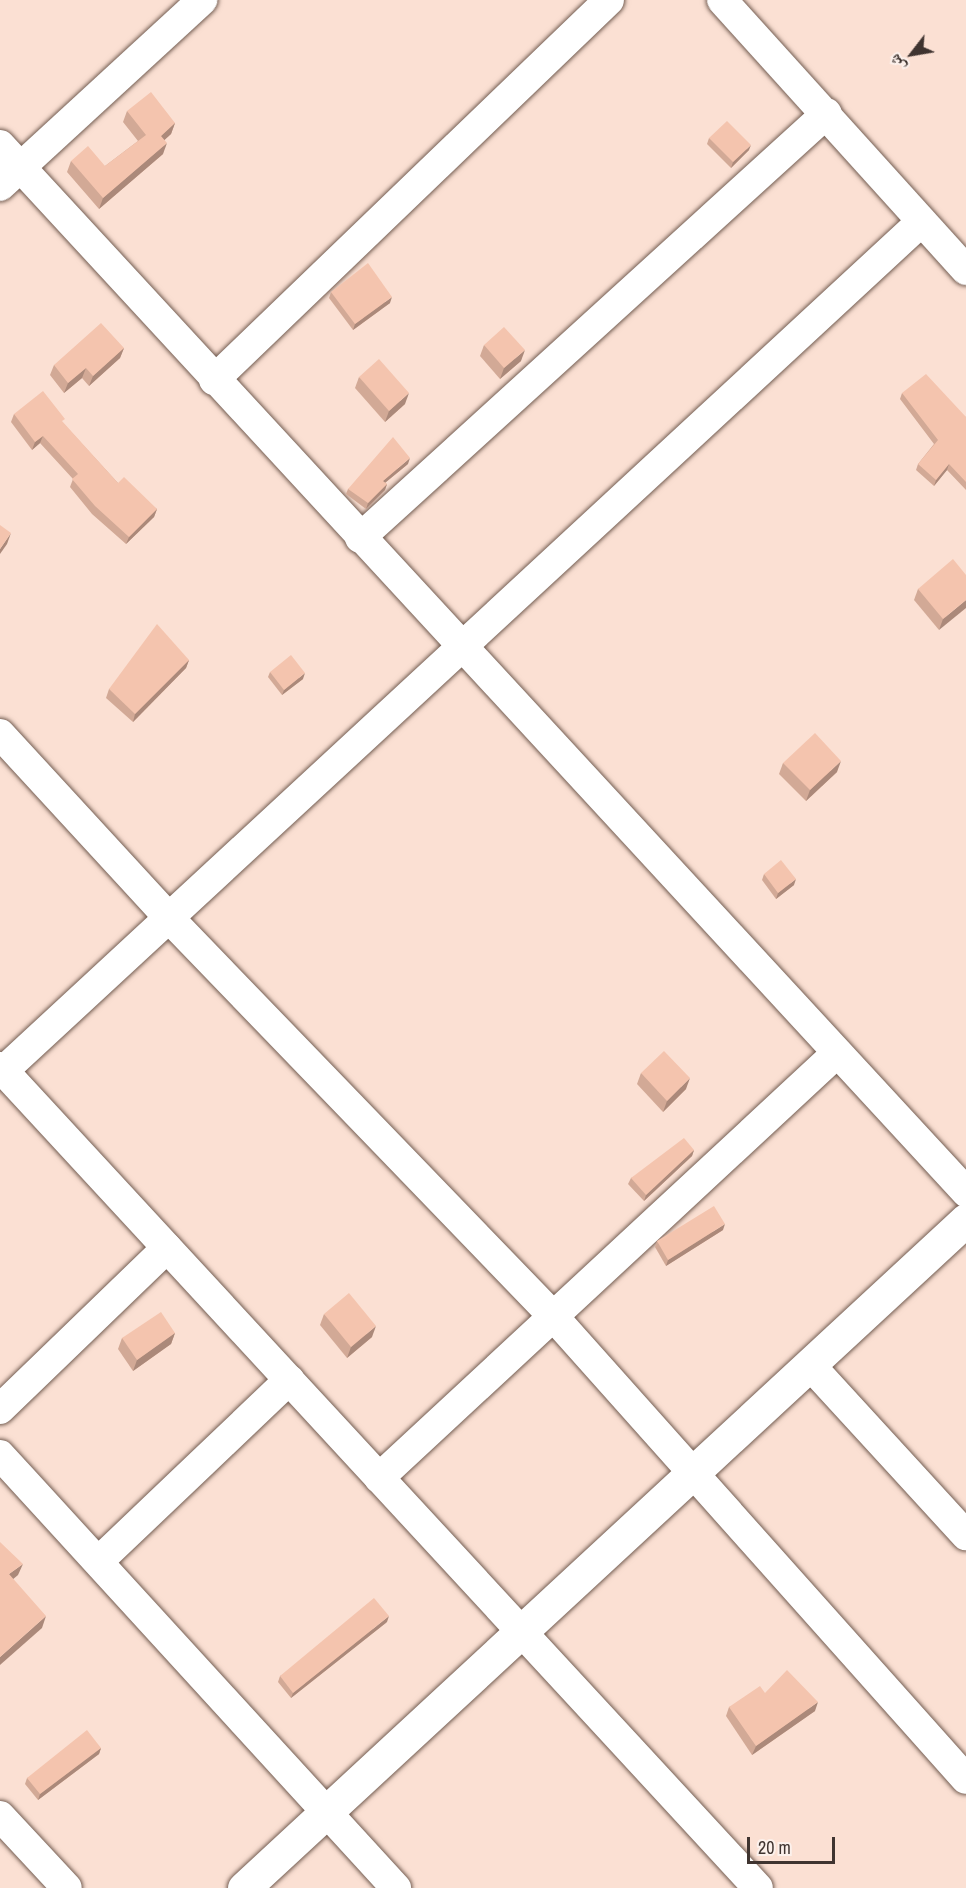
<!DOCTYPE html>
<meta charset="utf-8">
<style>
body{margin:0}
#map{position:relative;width:966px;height:1888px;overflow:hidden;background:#fbe0d3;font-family:"Archivo Narrow","Noto Naskh Arabic",sans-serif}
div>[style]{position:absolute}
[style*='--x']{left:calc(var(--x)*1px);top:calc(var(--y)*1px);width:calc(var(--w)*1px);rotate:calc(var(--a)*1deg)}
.roads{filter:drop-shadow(0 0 2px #735d52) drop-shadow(0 0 2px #735d52)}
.street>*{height:30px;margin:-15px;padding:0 15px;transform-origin:15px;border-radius:15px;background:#fff}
.secondary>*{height:33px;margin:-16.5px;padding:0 16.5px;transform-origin:16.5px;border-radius:16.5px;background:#fff}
.wall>*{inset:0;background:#d2a996}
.shaded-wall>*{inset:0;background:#ab897a}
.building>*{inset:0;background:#f4c4ae}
span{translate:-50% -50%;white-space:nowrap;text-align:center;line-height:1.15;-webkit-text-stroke:4.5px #fcf1ec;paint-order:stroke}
.north{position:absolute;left:882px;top:24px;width:60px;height:60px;-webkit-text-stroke:4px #fcf1ec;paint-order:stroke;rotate:239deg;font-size:16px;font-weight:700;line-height:24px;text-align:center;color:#3f3430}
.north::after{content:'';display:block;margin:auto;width:21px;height:27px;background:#3f3430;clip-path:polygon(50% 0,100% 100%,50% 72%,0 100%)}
.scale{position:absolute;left:747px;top:1837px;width:88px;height:27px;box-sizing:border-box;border:3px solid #3f3430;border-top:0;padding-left:8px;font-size:18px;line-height:21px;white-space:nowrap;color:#3f3430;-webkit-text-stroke:4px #fcf1ec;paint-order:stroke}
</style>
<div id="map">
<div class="roads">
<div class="street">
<i style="--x:722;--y:0;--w:364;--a:47.9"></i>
<i style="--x:0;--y:145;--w:1425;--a:47.3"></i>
<i style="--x:0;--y:186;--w:275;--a:-42.6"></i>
<i style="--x:214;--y:380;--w:548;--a:-43.89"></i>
<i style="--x:360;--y:538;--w:631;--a:-42.3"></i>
<i style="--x:0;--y:734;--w:251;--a:47.4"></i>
<i style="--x:170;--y:919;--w:552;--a:46.03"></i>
<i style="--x:553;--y:1316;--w:620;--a:48.27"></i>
<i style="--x:0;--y:1067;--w:1117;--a:47.28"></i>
<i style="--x:0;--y:1074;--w:1255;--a:-42.77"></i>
<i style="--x:810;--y:1365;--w:231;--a:47.5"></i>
<i style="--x:0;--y:1409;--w:232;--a:-44"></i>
<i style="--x:0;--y:1455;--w:587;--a:47.56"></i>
<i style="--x:379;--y:1478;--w:625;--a:-42.86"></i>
<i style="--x:101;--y:1559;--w:260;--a:-43.6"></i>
<i style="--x:0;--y:1816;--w:98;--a:47.1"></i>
</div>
<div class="secondary">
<i style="--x:244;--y:1888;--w:984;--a:-42.78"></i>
</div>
</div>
<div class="wall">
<i style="clip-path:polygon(127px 111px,175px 123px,171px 134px,164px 140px,163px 154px,99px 209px,67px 172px,71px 161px,105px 166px,138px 141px,123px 122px)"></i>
<i style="clip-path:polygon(709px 138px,749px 150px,731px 168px,707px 144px)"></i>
<i style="clip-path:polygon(331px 292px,390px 303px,353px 330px,329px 298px)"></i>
<i style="clip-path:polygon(484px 345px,521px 361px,500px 379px,480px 356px)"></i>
<i style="clip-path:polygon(124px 348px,120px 358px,89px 386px,82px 378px,64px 393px,50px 375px,54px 365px)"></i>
<i style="clip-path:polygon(359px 377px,405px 404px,385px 422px,355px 388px)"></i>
<i style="clip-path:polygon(902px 393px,966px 417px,966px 490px,947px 470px,934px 486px,916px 470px,918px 464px,934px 444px,900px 399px)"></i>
<i style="clip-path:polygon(14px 414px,63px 423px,118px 483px,157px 509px,154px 517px,126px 544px,92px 514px,70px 487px,73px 479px,40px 443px,32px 450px,11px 422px)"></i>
<i style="clip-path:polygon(408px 464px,385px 483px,387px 484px,385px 490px,366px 509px,346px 494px,348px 489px)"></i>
<i style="clip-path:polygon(966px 575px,939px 630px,914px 600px,918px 589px)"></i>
<i style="clip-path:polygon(189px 660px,186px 668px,133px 722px,106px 698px,109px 689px)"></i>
<i style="clip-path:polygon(270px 672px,303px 679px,282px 695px,268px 677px)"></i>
<i style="clip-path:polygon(783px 763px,837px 772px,806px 801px,779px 774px)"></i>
<i style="clip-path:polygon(764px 874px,794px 885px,776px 899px,762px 880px)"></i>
<i style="clip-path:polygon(641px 1073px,686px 1089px,663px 1112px,637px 1084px)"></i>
<i style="clip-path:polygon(694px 1150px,692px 1156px,644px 1201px,628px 1184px,631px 1178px)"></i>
<i style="clip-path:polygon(723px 1230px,666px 1266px,655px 1247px,657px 1241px)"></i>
<i style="clip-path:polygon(324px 1314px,372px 1337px,347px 1358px,320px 1325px)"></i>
<i style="clip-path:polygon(175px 1333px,171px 1344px,133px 1371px,118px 1349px,122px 1338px)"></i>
<i style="clip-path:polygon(387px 1622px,291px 1698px,278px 1682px,280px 1676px)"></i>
<i style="clip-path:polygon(765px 1693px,815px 1711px,752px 1755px,726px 1716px,729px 1707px)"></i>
<i style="clip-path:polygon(101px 1748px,99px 1754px,38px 1800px,25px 1784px,27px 1778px)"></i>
</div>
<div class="shaded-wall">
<i style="clip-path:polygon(175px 123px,171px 134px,157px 147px,161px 136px)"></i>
<i style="clip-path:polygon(167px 143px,163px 154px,99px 209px,103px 198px)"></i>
<i style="clip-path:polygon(751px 145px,749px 150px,731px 168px,733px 162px)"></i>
<i style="clip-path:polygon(392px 297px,390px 303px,353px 330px,355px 324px)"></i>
<i style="clip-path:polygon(124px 348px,120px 358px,89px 386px,93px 376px)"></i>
<i style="clip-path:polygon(525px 350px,521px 361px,500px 379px,504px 368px)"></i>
<i style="clip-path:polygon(86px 368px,82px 378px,64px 393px,68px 383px)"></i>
<i style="clip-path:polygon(409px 393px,405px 404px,385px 422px,389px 411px)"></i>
<i style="clip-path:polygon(43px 436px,40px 443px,32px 450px,35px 442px)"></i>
<i style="clip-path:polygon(410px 458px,408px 464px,381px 486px,383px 481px)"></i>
<i style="clip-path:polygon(949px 464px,947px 470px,934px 486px,936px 480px)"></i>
<i style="clip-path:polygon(387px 484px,385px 490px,366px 509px,368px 503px)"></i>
<i style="clip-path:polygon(157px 509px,154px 517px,126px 544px,129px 537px)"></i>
<i style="clip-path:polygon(11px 533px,7px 544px,0 554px,0 549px)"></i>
<i style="clip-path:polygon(966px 600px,966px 608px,939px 630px,943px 619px)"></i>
<i style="clip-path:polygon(189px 660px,186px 668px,133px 722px,135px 714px)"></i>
<i style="clip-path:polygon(305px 673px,303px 679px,282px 695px,284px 690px)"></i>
<i style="clip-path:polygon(841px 761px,837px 772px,806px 801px,810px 790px)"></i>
<i style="clip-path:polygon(796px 879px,794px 885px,776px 899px,778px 893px)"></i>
<i style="clip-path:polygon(690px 1078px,686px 1089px,663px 1112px,667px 1101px)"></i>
<i style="clip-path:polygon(694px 1150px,692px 1156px,644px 1201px,646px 1195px)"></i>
<i style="clip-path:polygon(725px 1224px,723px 1230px,666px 1266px,668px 1260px)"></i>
<i style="clip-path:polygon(376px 1326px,372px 1337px,347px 1358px,351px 1347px)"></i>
<i style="clip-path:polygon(175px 1333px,171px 1344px,133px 1371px,137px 1360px)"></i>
<i style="clip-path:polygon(23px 1564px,18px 1575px,5px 1586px,9px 1574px)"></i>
<i style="clip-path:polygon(46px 1616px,42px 1628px,0 1665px,0 1657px)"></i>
<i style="clip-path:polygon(389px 1616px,387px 1622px,291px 1698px,293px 1693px)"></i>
<i style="clip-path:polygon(818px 1702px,815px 1711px,752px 1755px,756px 1746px)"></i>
<i style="clip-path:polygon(101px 1748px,99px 1754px,38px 1800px,40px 1794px)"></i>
</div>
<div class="building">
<i style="clip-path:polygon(151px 92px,175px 123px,161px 136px,167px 143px,103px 198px,71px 161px,88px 146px,105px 166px,146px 135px,127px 111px)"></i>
<i style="clip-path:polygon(727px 121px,751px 145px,733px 162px,709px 138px)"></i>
<i style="clip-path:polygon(368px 263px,392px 297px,355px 324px,331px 292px)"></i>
<i style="clip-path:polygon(101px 323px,124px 348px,93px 376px,86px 368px,68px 383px,54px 365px)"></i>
<i style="clip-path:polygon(504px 327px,525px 350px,504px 368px,484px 345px)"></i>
<i style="clip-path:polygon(379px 359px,409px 393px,389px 411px,359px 377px)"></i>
<i style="clip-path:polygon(926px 374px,966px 417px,966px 482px,949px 464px,936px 480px,918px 464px,938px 440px,902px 393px)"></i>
<i style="clip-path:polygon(43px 391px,65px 419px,62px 421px,118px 483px,124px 477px,157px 509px,129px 537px,95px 506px,72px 479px,78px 474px,43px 436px,35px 442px,14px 414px)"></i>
<i style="clip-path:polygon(393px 437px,410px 458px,383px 481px,387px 484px,368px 503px,348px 489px)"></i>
<i style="clip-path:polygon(0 525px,11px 533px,0 549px)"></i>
<i style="clip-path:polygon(953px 559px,966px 575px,966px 600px,943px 619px,918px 589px)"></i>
<i style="clip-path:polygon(157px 624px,189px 660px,135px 714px,109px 689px)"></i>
<i style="clip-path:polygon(291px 655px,305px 673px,284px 690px,270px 672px)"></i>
<i style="clip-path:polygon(815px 733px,841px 761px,810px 790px,783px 763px)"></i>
<i style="clip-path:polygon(781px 860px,796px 879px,778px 893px,764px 874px)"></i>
<i style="clip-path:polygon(664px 1051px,690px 1078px,667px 1101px,641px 1073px)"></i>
<i style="clip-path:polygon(684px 1138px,694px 1150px,646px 1195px,631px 1178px)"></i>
<i style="clip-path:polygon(714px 1206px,725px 1224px,668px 1260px,657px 1241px)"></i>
<i style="clip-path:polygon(349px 1293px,376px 1326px,351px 1347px,324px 1314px)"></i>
<i style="clip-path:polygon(161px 1312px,175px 1333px,137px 1360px,122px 1338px)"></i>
<i style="clip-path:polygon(0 1542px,23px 1564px,9px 1574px,46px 1616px,0 1657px)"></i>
<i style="clip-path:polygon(374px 1598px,389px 1616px,293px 1693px,280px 1676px)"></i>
<i style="clip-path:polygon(787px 1670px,818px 1702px,756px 1746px,729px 1707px,760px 1686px,765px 1693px)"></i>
<i style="clip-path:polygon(87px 1730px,101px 1748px,40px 1794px,27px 1778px)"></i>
</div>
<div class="north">ش</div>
<div class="scale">20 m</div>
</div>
